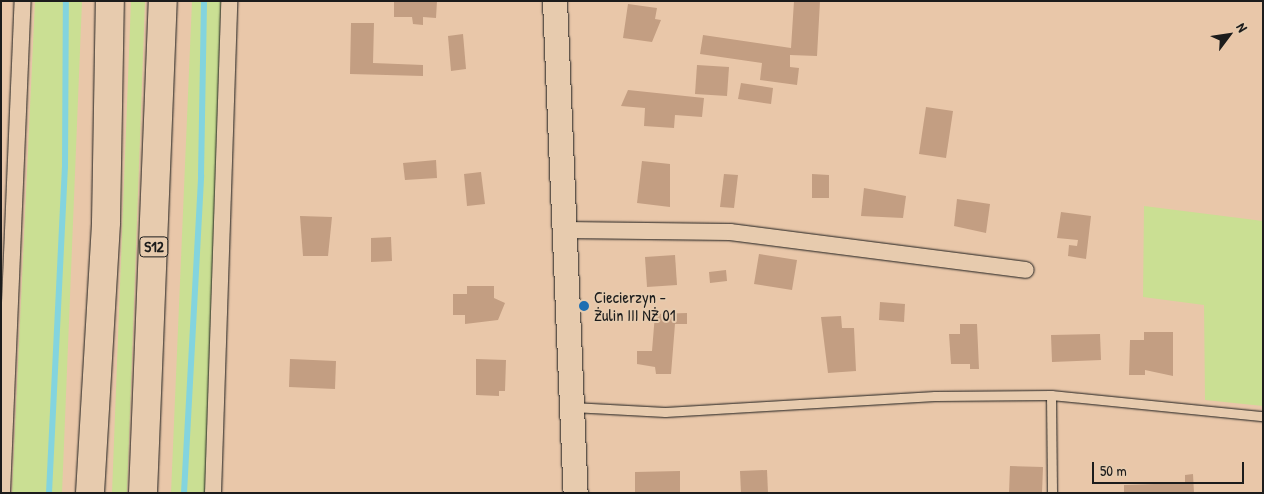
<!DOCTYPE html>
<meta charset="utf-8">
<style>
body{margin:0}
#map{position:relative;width:1264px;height:494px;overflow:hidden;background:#e9c7a9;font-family:"Patrick Hand",sans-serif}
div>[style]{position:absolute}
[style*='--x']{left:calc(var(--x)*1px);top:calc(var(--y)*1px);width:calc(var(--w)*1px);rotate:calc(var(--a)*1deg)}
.green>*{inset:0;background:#cadf93}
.stream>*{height:6px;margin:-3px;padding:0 3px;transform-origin:3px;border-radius:3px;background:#83d4de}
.building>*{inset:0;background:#c39e82}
.roads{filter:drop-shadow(0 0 1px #1c1c1c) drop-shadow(0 0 1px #1c1c1c)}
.lane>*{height:9px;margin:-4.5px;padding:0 4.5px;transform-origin:4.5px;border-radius:4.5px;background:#e7cbae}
.street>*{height:16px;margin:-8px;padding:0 8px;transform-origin:8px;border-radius:8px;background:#e7cbae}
.secondary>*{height:24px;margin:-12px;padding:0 12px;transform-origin:12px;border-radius:12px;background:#e7cbae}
.highway>*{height:28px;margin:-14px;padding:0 14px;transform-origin:14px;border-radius:14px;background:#e7cbae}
.dots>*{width:14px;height:14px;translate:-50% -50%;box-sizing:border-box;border:2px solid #e7cbae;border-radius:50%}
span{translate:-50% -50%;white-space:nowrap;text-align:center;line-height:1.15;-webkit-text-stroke:4px #e7cbae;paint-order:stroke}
.shield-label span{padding:1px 4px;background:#e7cbae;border:1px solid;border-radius:4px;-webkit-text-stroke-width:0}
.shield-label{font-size:15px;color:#1c1c1c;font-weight:700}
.poi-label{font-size:16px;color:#1c1c1c}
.left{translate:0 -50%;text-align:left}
.frame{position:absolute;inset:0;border:2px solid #1c1c1c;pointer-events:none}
.north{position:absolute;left:1204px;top:10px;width:50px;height:50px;-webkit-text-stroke:4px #e7cbae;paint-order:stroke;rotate:59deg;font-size:14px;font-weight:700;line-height:20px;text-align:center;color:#1c1c1c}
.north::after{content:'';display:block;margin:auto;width:18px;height:22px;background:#1c1c1c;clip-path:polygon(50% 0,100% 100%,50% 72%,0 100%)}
.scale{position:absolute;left:1092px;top:462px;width:152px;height:22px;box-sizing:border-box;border:2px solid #1c1c1c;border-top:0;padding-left:6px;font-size:15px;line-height:18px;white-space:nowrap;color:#1c1c1c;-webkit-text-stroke:4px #e7cbae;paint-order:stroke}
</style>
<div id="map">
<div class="green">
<i style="clip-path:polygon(35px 1px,82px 1px,62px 493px,12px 493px)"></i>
<i style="clip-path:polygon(131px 1px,145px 1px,127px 493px,112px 493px)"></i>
<i style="clip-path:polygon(192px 1px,221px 1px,208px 477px,207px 493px,171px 493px)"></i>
<i style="clip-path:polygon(1144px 206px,1263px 221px,1263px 406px,1205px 400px,1204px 305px,1143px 297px)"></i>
</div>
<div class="stream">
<i style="--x:49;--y:493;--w:326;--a:-87.2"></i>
<i style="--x:65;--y:167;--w:166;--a:-89.7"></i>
<i style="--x:184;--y:493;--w:318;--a:-86.9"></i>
<i style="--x:201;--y:175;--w:174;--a:-89"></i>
</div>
<div class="building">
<i style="clip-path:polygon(394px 1px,437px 1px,436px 18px,423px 17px,423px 25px,413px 24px,412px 17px,394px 17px)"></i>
<i style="clip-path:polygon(794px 1px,820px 1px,817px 56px,790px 55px,790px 67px,799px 68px,797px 85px,760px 80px,762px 63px,700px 54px,703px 35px,791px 48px)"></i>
<i style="clip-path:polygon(628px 4px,657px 8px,655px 19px,661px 20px,652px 42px,623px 38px)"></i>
<i style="clip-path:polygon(351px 23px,374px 23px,373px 63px,423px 65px,423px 76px,350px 74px)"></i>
<i style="clip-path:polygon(463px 34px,466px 69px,451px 71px,448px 36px)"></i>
<i style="clip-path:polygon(697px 65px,729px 67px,727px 96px,695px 94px)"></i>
<i style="clip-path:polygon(741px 83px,773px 88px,771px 104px,738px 99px)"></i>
<i style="clip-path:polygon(628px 90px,704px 98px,702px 117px,675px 115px,674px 128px,644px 126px,645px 108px,621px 106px)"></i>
<i style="clip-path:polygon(926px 107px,953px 111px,946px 158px,919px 154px)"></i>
<i style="clip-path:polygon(436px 160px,437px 178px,405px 180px,403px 163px)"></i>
<i style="clip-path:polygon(642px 161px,670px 164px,670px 207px,637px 203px)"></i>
<i style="clip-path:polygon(481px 172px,485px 204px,467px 206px,464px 174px)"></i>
<i style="clip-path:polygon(724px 174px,738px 175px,734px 208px,720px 207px)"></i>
<i style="clip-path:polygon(812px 174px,829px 175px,829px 198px,812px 198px)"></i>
<i style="clip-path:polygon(864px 188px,906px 196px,903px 218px,861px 216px)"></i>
<i style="clip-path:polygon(957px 199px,990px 204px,986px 233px,954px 226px)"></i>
<i style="clip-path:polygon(1061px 212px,1091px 216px,1086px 259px,1068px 256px,1069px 245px,1077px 246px,1078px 240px,1057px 238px)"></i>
<i style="clip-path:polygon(300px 216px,332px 217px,328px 256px,303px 256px)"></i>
<i style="clip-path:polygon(391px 237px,392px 261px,371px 262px,371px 238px)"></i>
<i style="clip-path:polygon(759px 254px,797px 260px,792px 290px,754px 284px)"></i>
<i style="clip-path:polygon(675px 255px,677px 285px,647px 287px,645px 257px)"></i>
<i style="clip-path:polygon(726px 270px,727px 281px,710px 283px,709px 272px)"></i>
<i style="clip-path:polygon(467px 286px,494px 286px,494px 298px,505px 303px,498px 320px,465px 324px,465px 315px,453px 315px,453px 294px,467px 294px)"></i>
<i style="clip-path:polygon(880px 302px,905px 304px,904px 322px,879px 320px)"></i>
<i style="clip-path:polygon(687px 313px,687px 324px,675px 324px,671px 374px,656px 374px,655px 367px,637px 364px,637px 351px,652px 351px,655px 314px)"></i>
<i style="clip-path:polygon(841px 316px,842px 328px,854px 328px,856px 371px,828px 373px,821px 317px)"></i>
<i style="clip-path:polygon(960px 324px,977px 324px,979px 369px,970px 369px,970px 364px,951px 364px,949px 334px,960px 334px)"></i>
<i style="clip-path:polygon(1144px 332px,1173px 332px,1173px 376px,1145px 370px,1145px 375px,1129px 375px,1130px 340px,1144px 340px)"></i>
<i style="clip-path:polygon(1100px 334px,1101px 360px,1052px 362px,1051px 335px)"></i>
<i style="clip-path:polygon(290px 359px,336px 361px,335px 389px,289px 387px)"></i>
<i style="clip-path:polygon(476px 359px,506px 360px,505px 391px,499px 391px,499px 396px,476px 395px)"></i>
<i style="clip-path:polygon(1010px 466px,1043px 467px,1042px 493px,1009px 493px)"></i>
<i style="clip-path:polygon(767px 470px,768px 493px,741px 493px,740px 471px)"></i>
<i style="clip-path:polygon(680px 471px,680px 493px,635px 493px,635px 472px)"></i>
<i style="clip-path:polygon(1193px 474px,1194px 493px,1124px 493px,1124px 485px,1185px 483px,1185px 475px)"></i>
</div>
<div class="roads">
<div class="lane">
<i style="--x:1051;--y:395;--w:98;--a:89.4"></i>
<i style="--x:572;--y:407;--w:93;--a:3.1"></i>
<i style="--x:665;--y:412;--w:270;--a:-3.4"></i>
<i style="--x:935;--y:396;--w:116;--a:-0.5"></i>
<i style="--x:1051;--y:395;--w:213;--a:5.7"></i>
</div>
<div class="street">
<i style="--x:565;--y:230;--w:165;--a:0.7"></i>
<i style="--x:730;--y:232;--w:298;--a:7.3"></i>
<i style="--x:2;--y:493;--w:492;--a:-87.6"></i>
<i style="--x:213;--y:493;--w:492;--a:-88.1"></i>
</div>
<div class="secondary">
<i style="--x:555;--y:1;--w:492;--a:87.6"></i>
</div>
<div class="highway">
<i style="--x:90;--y:493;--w:271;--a:-86.6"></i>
<i style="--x:106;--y:222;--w:221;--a:-89"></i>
<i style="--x:143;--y:493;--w:492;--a:-87.7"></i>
</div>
</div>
<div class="dots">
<i style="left:584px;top:306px;background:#1f6fb2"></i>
</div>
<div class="shield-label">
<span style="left:154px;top:247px">S12</span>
</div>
<div class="poi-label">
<span class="left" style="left:594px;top:306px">Ciecierzyn -<br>Żulin III NŻ 01</span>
</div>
<div class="frame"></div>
<div class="north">N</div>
<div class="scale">50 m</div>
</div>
